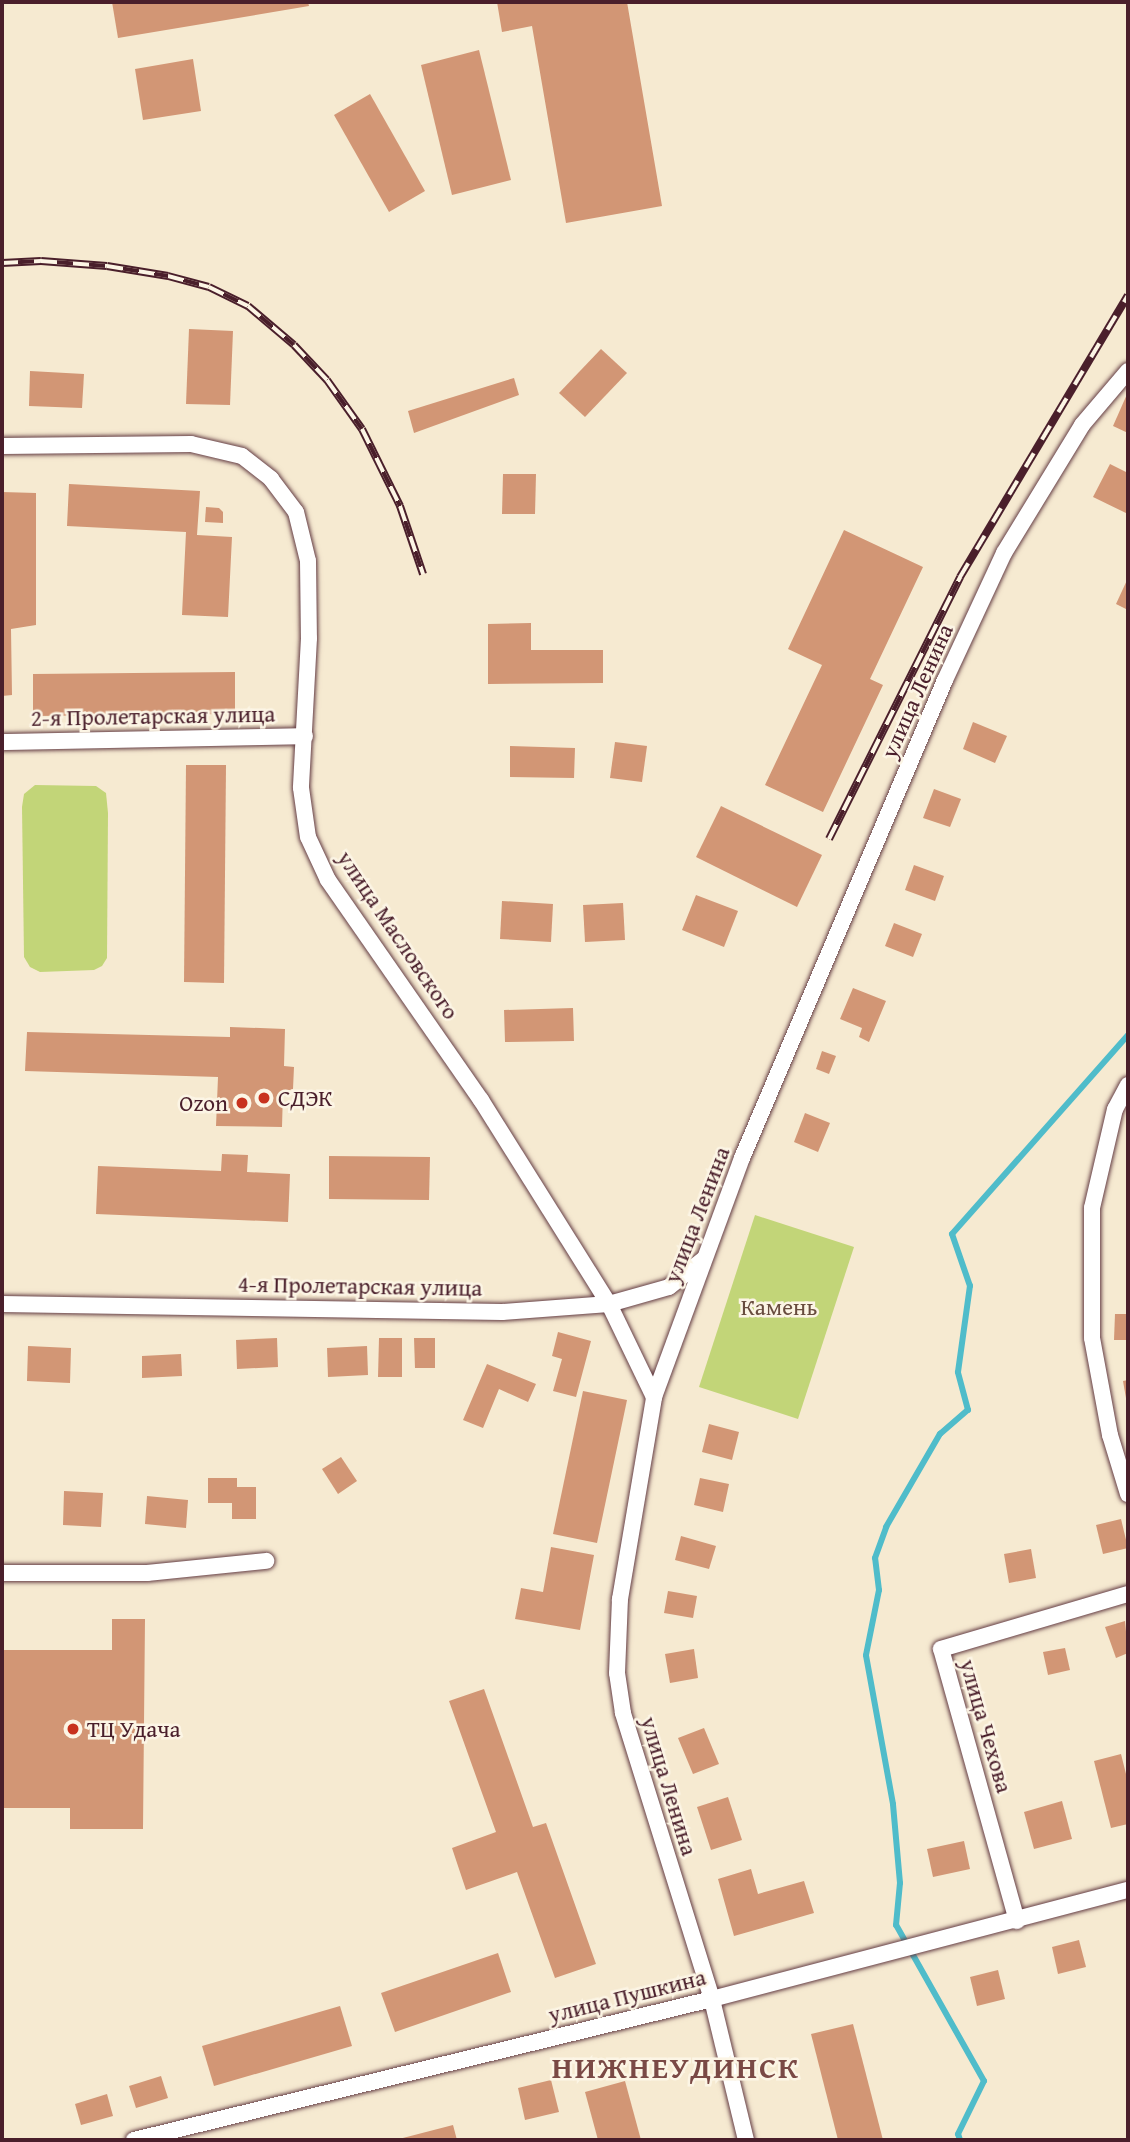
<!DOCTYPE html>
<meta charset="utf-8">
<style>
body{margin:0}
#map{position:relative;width:1130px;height:2142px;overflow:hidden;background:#f6ead1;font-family:"Gentium Book Plus",serif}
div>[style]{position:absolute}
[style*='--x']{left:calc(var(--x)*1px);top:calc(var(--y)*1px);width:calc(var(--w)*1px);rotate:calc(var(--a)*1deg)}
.green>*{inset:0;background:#c2d578}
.stream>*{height:6px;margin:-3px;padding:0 3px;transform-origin:3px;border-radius:3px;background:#4fbcca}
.building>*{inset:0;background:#d29675}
.roads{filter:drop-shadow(0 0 2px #643d44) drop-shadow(0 0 2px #643d44)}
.minor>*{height:16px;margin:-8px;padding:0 8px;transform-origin:8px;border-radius:8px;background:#fff}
.rail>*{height:8px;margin-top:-4px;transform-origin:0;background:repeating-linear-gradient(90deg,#fcf5e5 0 16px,#4a1f2b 0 32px);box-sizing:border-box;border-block:2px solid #4a1f2b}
.dots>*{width:19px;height:19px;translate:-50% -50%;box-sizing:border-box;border:4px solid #fcf5e5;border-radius:50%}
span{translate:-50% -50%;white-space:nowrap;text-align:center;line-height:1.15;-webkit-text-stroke:5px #fcf5e5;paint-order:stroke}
.street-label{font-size:23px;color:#4a1f2b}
.poi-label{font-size:23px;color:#4a1f2b}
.left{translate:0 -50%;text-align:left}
.right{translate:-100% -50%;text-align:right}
.park-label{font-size:23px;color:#684c3e}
.district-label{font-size:30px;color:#7a4945;font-weight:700;letter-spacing:2px}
.frame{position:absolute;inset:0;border:4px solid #4a1f2b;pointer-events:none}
</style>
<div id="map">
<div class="green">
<i style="clip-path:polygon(35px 785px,96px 786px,106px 793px,108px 813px,107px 958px,102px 966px,94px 970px,40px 972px,30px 967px,24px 957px,22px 807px,24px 794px)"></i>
<i style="clip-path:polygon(755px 1215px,854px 1247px,798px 1419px,699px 1387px)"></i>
</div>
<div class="stream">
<i style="--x:960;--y:2140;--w:6;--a:-108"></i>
<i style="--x:958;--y:2134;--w:59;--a:-63.9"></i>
<i style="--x:984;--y:2081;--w:179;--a:-119.4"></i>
<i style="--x:896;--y:1925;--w:42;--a:-84.6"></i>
<i style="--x:900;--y:1883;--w:79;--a:-95.1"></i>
<i style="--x:893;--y:1804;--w:151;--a:-100.3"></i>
<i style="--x:866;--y:1655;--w:66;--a:-78.7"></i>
<i style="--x:879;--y:1590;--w:32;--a:-97"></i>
<i style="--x:875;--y:1558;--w:33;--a:-70"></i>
<i style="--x:886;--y:1527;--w:108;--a:-59.9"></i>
<i style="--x:940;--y:1434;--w:37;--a:-41"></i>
<i style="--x:968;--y:1410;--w:39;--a:-105"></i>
<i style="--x:958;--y:1372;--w:87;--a:-82.1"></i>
<i style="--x:970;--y:1286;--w:55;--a:-109.1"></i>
<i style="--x:952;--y:1234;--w:266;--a:-48.5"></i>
</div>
<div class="building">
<i style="clip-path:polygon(112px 2px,308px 2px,309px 6px,118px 38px)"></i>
<i style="clip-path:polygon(497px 2px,627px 2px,662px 206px,566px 223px,532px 26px,502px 32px)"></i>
<i style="clip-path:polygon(479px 50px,511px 180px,452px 195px,421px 65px)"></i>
<i style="clip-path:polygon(193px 59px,201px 111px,143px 120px,135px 69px)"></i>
<i style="clip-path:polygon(370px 94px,425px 191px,389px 212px,334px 115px)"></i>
<i style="clip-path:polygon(189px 329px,233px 331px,230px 405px,186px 404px)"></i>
<i style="clip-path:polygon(601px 349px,627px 373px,585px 417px,559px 393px)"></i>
<i style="clip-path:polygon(30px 371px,84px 374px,82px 408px,29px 406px)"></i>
<i style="clip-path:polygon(514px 378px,519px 395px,414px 433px,408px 411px)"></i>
<i style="clip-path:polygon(1128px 392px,1128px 433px,1113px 426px)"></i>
<i style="clip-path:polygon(1110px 464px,1128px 473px,1128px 514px,1093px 497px)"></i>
<i style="clip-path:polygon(503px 474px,536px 474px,535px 514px,502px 514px)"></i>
<i style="clip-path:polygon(69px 484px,200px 491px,197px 535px,232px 537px,228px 617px,182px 615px,186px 532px,67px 526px)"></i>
<i style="clip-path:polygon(2px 492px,36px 493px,36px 625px,11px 629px,12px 695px,2px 696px)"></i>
<i style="clip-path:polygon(206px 507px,219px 508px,223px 512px,223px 523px,205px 522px)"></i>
<i style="clip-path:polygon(844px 530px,923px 567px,870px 679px,883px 685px,823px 812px,765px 785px,822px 665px,788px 649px)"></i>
<i style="clip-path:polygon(1128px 578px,1128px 610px,1116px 604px)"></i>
<i style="clip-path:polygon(531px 623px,531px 650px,603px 650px,603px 683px,488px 684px,488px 624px)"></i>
<i style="clip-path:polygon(235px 672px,235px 714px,33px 716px,33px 674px)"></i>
<i style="clip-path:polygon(973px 722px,1007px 736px,995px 763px,963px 749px)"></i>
<i style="clip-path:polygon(615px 742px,647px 746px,642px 782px,610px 778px)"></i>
<i style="clip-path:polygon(510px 746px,575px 748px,574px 778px,510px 777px)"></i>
<i style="clip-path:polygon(186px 765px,226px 765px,224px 983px,184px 982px)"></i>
<i style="clip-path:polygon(934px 789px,961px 799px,950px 827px,923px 818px)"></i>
<i style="clip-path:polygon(721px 806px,822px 855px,797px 907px,696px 857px)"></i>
<i style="clip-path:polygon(914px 865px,944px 876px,935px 901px,905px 890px)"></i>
<i style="clip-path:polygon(696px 895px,738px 911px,724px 947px,682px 930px)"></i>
<i style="clip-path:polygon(502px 901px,553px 904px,551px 942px,500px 939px)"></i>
<i style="clip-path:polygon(623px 903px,625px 940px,585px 942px,583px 905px)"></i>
<i style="clip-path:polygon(894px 923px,922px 934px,913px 957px,885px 946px)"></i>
<i style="clip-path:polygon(853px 988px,886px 1001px,869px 1042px,859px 1037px,862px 1028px,840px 1019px)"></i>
<i style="clip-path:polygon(573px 1008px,574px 1041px,505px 1042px,504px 1010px)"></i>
<i style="clip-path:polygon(230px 1027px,285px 1029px,284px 1066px,294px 1067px,293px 1089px,283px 1092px,282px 1127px,216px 1126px,218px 1077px,25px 1071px,27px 1032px,230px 1037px)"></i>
<i style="clip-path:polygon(822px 1051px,836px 1056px,829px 1074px,816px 1069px)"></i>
<i style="clip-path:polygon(805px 1113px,830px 1123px,818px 1152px,794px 1142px)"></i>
<i style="clip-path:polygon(222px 1154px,248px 1155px,247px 1172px,290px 1174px,288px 1222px,96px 1214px,98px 1166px,221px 1171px)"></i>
<i style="clip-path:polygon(329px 1156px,430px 1157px,429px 1200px,329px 1199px)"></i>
<i style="clip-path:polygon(1115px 1314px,1128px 1314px,1128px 1340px,1114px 1340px)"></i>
<i style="clip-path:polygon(558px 1332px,591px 1341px,576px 1397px,553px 1391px,562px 1359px,552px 1356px)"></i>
<i style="clip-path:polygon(277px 1338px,278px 1367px,237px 1369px,236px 1340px)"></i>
<i style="clip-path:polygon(379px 1338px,402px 1338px,402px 1377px,378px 1377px)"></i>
<i style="clip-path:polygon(414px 1338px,435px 1338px,435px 1368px,415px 1368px)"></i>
<i style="clip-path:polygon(28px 1346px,71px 1348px,70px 1383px,27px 1381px)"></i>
<i style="clip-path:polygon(367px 1346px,368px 1375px,328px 1377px,327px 1348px)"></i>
<i style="clip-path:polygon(181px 1354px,182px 1376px,142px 1378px,142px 1356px)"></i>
<i style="clip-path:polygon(487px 1364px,536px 1384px,528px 1402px,499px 1389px,483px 1428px,463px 1420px)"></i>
<i style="clip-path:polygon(1128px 1380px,1128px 1404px,1127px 1404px,1123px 1381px)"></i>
<i style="clip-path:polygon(583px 1391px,627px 1400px,597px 1543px,553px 1534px)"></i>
<i style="clip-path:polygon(709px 1424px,739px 1432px,732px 1460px,702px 1452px)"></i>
<i style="clip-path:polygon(341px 1457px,357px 1481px,338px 1494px,322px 1469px)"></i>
<i style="clip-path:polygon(208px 1478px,237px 1478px,237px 1487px,256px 1487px,256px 1519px,232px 1519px,232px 1503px,208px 1503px)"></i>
<i style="clip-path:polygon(700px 1478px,729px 1484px,723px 1512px,694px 1505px)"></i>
<i style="clip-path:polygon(64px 1491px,103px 1493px,101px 1527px,63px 1525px)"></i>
<i style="clip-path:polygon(147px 1496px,188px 1500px,186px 1528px,145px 1524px)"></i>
<i style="clip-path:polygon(1121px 1519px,1128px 1548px,1103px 1554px,1096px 1525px)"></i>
<i style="clip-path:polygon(681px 1536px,716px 1546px,709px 1569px,675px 1560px)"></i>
<i style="clip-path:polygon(551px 1547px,594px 1555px,580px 1630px,515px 1619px,521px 1588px,543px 1592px)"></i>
<i style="clip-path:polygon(1031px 1549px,1036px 1578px,1009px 1583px,1004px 1554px)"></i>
<i style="clip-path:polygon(668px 1591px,697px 1596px,693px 1618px,664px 1613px)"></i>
<i style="clip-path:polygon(112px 1619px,145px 1619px,143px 1829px,70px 1829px,70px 1808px,2px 1808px,2px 1650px,112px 1650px)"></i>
<i style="clip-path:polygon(1125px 1621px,1128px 1653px,1116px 1658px,1105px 1627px)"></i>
<i style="clip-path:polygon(1065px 1648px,1070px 1670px,1048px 1675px,1043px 1652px)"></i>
<i style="clip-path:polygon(694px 1649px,698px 1678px,670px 1683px,665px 1654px)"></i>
<i style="clip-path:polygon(484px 1689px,533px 1827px,546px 1823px,596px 1964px,555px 1978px,517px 1872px,466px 1890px,452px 1848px,496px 1832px,449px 1701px)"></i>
<i style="clip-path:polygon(704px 1728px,719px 1764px,693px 1774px,678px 1738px)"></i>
<i style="clip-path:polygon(1121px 1754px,1128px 1782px,1128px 1824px,1111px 1828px,1094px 1761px)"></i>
<i style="clip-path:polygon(728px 1797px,742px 1840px,711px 1850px,697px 1807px)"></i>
<i style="clip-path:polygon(1062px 1801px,1072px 1839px,1034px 1849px,1024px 1812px)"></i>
<i style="clip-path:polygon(964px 1841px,970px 1869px,933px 1877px,927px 1849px)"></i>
<i style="clip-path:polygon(751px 1869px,758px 1894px,804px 1881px,814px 1913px,734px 1936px,718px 1879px)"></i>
<i style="clip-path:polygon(1079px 1940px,1086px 1967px,1058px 1974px,1052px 1947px)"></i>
<i style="clip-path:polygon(498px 1953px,511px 1992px,395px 2032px,381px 1993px)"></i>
<i style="clip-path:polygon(998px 1970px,1005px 1999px,977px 2006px,970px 1977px)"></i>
<i style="clip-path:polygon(340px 2006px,352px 2046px,214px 2086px,202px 2046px)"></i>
<i style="clip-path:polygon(853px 2024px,883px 2140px,838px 2140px,811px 2034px)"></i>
<i style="clip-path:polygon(161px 2076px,168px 2098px,136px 2108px,129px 2086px)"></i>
<i style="clip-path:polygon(551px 2080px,559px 2112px,525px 2120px,518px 2088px)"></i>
<i style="clip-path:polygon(625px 2081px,641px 2140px,598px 2140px,585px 2092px)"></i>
<i style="clip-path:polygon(107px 2094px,113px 2116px,81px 2125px,75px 2104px)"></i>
<i style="clip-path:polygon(453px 2125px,457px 2140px,399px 2140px,399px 2139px)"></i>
</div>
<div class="roads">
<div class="minor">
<i style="--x:2;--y:446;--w:189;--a:-0.6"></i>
<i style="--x:191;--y:444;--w:52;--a:13.2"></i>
<i style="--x:242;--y:456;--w:37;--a:38"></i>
<i style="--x:271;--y:479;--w:41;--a:52.9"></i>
<i style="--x:296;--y:512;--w:50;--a:76.2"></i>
<i style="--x:308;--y:561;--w:77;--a:89.3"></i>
<i style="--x:309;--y:638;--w:150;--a:93.1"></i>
<i style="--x:301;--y:788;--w:49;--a:81.9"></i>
<i style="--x:308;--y:837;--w:47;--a:65.1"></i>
<i style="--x:328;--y:880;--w:268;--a:55.2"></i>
<i style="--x:481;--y:1100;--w:241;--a:57.9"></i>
<i style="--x:609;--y:1304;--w:103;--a:64.2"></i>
<i style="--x:2;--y:742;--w:303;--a:-1.1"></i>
<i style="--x:1128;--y:1085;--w:27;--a:118"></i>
<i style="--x:1115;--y:1109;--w:102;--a:103.1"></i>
<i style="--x:1092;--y:1208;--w:130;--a:90"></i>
<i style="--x:1092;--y:1338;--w:99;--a:79.5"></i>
<i style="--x:1110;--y:1435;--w:62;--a:73"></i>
<i style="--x:2;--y:1304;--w:500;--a:0.92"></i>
<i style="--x:502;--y:1312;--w:107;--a:-4.3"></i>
<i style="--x:609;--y:1304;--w:62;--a:-15.8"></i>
<i style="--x:669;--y:1287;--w:45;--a:-38.7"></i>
<i style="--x:2;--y:1573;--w:145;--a:0"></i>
<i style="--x:147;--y:1573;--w:120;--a:-5.8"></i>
<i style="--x:1017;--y:1921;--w:282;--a:-105.6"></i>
<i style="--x:941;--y:1649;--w:195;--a:-16.4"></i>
<i style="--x:134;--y:2140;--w:595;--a:-13.71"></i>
<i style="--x:712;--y:1999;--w:430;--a:-14.7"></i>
<i style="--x:746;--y:2140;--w:145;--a:-103.6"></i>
<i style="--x:712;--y:1999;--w:300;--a:-107.3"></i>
<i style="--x:623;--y:1713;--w:40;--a:-98.5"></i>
<i style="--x:617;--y:1673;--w:74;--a:-87.7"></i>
<i style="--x:620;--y:1599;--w:205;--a:-80.4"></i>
<i style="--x:654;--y:1397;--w:255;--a:-69.8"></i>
<i style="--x:742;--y:1158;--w:519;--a:-66.99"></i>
<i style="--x:945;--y:680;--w:140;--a:-65.1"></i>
<i style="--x:1004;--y:553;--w:150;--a:-58.6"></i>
<i style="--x:1082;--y:425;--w:71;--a:-49.6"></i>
</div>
</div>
<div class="rail">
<i style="--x:2;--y:263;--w:39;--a:-3"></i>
<i style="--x:41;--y:261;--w:66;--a:4.3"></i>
<i style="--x:107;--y:266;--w:62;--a:9.3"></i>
<i style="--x:168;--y:276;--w:42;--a:15"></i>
<i style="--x:209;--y:287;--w:43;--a:26"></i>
<i style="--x:248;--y:306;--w:60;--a:40.3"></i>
<i style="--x:294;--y:345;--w:48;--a:46.7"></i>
<i style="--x:327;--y:380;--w:60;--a:54.5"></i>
<i style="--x:362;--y:429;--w:86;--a:63.7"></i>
<i style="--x:400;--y:506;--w:72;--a:71.3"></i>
<i style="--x:829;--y:839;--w:293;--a:-63.4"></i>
<i style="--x:960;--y:577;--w:328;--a:-59.2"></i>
</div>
<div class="dots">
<i style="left:264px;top:1098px;background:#c8321e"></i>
<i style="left:242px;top:1103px;background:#c8321e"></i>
<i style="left:73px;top:1729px;background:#c8321e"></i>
</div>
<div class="street-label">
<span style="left:917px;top:691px;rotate:-66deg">улица Ленина</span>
<span style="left:153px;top:716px;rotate:-1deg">2-я Пролетарская улица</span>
<span style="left:398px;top:935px;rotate:56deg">улица Масловского</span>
<span style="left:697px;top:1215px;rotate:-69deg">улица Ленина</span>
<span style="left:360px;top:1286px;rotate:1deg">4-я Пролетарская улица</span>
<span style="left:986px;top:1726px;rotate:74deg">улица Чехова</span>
<span style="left:669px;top:1786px;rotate:73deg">улица Ленина</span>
<span style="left:627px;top:1996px;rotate:-14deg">улица Пушкина</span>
</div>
<div class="poi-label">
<span class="left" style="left:278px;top:1098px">СДЭК</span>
<span class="right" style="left:228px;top:1103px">Ozon</span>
<span class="left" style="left:87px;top:1729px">ТЦ Удача</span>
</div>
<div class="park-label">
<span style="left:779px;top:1307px">Камень</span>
</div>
<div class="district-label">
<span style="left:676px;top:2067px">НИЖНЕУДИНСК</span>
</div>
<div class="frame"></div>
</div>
